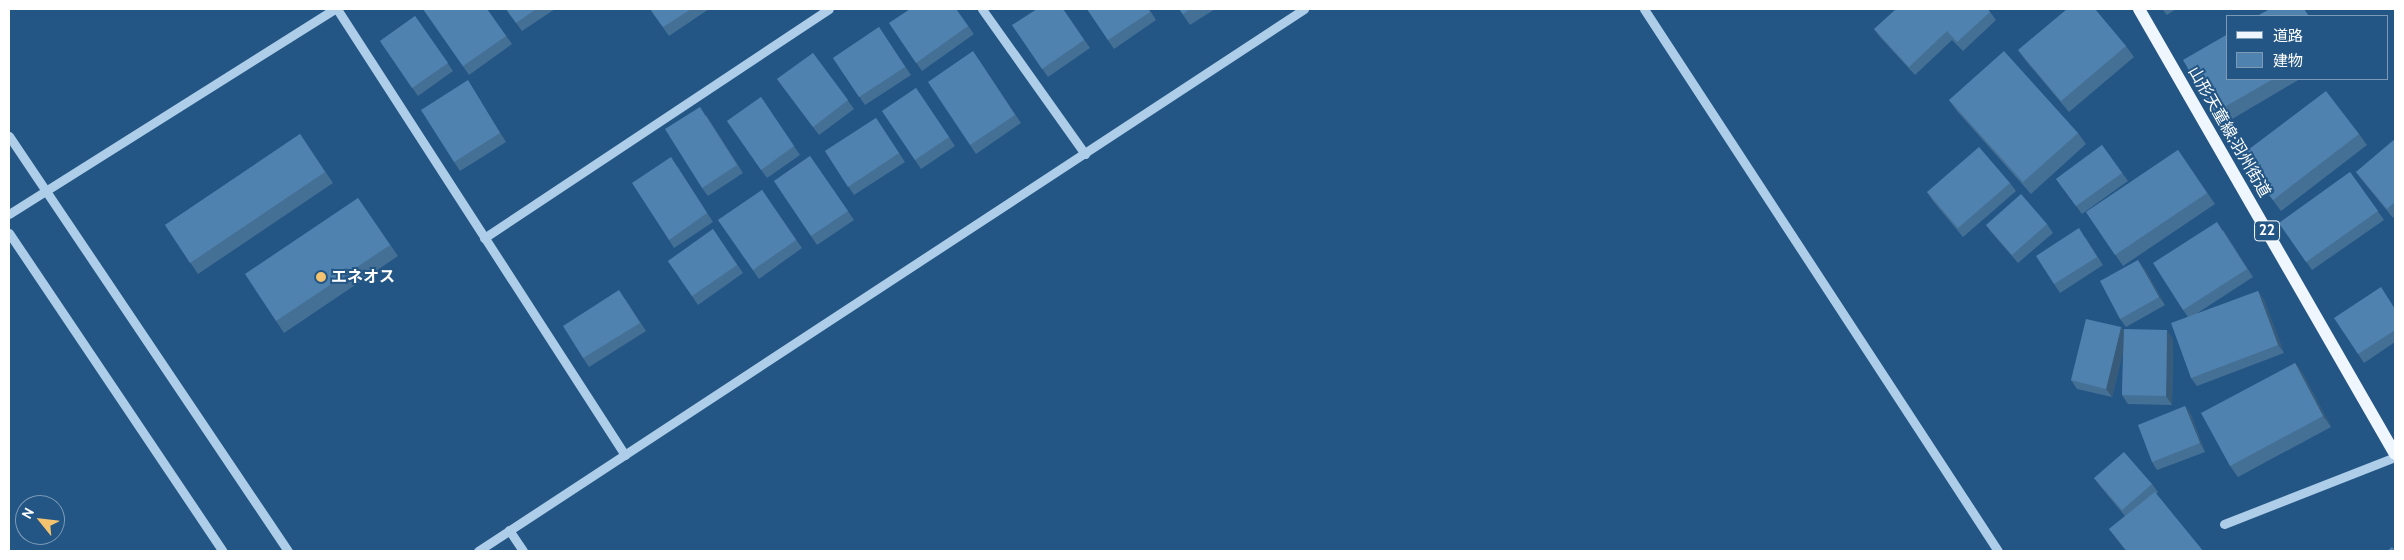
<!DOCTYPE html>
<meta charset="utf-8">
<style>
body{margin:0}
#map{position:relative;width:2404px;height:560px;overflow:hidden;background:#235685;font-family:Cabin,"Noto Sans JP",sans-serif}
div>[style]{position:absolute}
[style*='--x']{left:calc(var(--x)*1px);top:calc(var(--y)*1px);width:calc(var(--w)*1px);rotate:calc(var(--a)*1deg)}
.minor>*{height:9px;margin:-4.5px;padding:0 4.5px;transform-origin:4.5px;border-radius:4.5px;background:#adcde8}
.major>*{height:12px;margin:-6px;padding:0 6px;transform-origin:6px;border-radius:6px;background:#f0f6fe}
.wall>*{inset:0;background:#457096}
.shaded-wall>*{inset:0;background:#385b7a}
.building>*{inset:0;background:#5082af}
.dots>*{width:14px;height:14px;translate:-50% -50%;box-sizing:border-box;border:2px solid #235685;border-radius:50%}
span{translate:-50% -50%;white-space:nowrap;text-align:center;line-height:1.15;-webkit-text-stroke:4px #235685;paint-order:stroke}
.shield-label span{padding:1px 4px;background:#235685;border:1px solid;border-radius:4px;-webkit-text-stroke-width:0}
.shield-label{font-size:15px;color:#fff;font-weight:700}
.street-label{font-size:16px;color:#fff}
.poi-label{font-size:16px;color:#fff;font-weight:700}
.left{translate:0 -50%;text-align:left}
.frame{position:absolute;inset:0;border:10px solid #fff;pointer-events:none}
.legend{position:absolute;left:2226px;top:15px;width:162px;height:65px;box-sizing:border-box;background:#235685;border:1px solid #7b9ab6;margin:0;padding:6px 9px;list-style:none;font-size:15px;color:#fff}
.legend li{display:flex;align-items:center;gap:10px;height:25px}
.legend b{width:25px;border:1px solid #7b9ab6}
.north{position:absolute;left:15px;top:495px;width:50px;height:50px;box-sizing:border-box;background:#235685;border:1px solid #7b9ab6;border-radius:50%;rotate:299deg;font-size:14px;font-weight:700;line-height:20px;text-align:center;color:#fff}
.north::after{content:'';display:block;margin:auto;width:18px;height:22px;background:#f3c370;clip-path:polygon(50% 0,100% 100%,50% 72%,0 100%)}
</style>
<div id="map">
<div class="minor">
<i style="--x:337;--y:9;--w:531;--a:57.15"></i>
<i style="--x:982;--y:9;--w:178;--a:54.6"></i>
<i style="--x:1644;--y:9;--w:647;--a:56.85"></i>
<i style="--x:9;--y:136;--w:500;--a:56.09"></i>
<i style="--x:9;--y:214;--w:385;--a:-32.2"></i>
<i style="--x:9;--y:233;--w:383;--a:56.1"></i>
<i style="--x:484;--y:238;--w:414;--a:-33.6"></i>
<i style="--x:2224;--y:524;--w:184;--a:-21.4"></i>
<i style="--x:509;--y:530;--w:25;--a:56"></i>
<i style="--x:478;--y:551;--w:988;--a:-33.27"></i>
</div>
<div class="major">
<i style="--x:2139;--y:9;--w:513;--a:60.09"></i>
</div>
<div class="wall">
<i style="clip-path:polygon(423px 9px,487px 9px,512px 44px,469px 75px)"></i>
<i style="clip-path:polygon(506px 9px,555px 9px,522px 31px)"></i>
<i style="clip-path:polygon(650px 9px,709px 9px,669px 36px)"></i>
<i style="clip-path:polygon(956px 9px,974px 34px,922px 71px,889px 23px)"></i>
<i style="clip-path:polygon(1063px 9px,1090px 48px,1048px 77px,1012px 25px)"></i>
<i style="clip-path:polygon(1087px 9px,1149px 9px,1156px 20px,1114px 49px)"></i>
<i style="clip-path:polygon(1179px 9px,1215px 9px,1190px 25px)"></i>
<i style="clip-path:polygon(2162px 9px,2176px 9px,2167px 15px)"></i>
<i style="clip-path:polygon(1990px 12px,1996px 20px,1963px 51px,1952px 40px,1915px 75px,1880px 37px,1874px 29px)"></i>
<i style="clip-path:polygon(415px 16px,453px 71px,418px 96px,380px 41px)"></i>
<i style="clip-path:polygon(879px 27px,911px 75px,865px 105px,833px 58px)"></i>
<i style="clip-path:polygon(2126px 46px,2134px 57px,2069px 112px,2026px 61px,2018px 50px)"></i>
<i style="clip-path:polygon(813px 53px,854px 109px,819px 135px,777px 79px)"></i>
<i style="clip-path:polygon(979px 60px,1021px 123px,976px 154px,970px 145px)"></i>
<i style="clip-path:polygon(2228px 79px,2300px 79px,2222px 125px,2214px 113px)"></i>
<i style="clip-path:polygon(916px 88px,955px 146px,921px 169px,882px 111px)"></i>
<i style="clip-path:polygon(473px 89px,506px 142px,460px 171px,454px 162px)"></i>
<i style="clip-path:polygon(761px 97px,800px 155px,767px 178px,727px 121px)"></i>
<i style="clip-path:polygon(1949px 100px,2078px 133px,2086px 144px,2031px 194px,1957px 111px)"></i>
<i style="clip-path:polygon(706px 115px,743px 173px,708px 196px,702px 188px)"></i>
<i style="clip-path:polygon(876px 118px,905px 162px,854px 195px,825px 151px)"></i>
<i style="clip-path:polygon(300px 134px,333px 183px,198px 274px,165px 225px)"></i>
<i style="clip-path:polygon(2359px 134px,2367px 145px,2281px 211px,2240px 156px)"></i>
<i style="clip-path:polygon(2395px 139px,2395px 216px,2393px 218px,2362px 180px,2356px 172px)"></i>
<i style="clip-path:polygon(2102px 145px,2128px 181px,2082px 214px,2056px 179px)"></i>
<i style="clip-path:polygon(2178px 150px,2215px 204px,2123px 266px,2086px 212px)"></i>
<i style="clip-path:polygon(810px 156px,854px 220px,817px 245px,774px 181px)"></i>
<i style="clip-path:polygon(677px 166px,713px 222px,674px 248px,669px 240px)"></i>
<i style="clip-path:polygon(2350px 172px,2384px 220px,2312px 270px,2279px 223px)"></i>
<i style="clip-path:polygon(2010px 183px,2016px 191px,1963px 237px,1933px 201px,1927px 192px)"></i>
<i style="clip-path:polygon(762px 190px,802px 248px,759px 279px,718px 220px)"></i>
<i style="clip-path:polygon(358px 198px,398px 256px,284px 333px,276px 321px)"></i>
<i style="clip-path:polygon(2047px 224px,2053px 233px,2018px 263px,1992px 233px,1986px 225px)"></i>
<i style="clip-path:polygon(713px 229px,743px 273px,698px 305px,668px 261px)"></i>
<i style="clip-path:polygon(2223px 230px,2253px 277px,2196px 314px,2258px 291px,2264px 300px,2284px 353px,2197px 386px,2191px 378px,2188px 317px,2183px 310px)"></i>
<i style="clip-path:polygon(2085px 237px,2103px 265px,2060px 293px,2054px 284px)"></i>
<i style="clip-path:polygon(2144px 268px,2165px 305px,2126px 327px,2120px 319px)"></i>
<i style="clip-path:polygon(625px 299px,646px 331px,589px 367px,583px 358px)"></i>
<i style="clip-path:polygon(2395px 308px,2395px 342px,2364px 363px,2358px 354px)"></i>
<i style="clip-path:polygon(2121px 327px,2124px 331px,2173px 339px,2172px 405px,2128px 404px,2122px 395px,2123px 351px,2112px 397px,2077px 389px,2071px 380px)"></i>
<i style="clip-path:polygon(2295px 363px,2303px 374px,2331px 427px,2238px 477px,2230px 466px)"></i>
<i style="clip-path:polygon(2185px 406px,2191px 415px,2205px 452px,2157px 470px,2152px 462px)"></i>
<i style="clip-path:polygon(2094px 478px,2152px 484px,2158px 492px,2156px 494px,2203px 551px,2126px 551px,2109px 529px,2125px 516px,2100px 486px)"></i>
</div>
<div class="shaded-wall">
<i style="clip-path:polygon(2138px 260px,2144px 268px,2165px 305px,2159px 297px)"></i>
<i style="clip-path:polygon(2258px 291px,2264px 300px,2284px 353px,2278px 345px)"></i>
<i style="clip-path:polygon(2121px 327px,2127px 336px,2112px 397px,2106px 389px)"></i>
<i style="clip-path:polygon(2167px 330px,2173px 339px,2172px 405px,2166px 396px)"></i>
<i style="clip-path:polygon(2295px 363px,2303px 374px,2331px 427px,2323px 416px)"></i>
<i style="clip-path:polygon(2185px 406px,2191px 415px,2205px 452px,2200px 443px)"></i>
</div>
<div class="building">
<i style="clip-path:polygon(423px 9px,487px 9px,506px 36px,463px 66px)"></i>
<i style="clip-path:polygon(506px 9px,536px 9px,516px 23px)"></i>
<i style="clip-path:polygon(650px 9px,691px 9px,663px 27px)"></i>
<i style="clip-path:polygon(910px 9px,956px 9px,968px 26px,916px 63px,889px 23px)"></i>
<i style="clip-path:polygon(1037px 9px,1063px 9px,1084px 40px,1042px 69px,1012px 25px)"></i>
<i style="clip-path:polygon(1087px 9px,1148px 9px,1150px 12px,1108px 40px)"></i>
<i style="clip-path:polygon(1179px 9px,1190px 9px,1183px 14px)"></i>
<i style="clip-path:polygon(1896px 9px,1988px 9px,1990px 12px,1957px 42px,1947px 31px,1909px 67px,1874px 29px)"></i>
<i style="clip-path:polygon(2067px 9px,2095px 9px,2126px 46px,2061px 101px,2018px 50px)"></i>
<i style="clip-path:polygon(2270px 9px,2304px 9px,2309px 16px,2257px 16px)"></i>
<i style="clip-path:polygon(415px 16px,448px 63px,412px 88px,380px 41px)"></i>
<i style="clip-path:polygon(879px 27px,905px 67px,859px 97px,833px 58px)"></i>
<i style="clip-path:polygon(2228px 34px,2228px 79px,2273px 79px,2214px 113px,2183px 60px)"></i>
<i style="clip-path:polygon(973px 51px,1015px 115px,970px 145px,928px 82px)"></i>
<i style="clip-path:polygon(2004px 51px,2078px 133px,2023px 182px,1949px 100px)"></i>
<i style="clip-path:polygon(813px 53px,848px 100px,813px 127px,777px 79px)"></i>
<i style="clip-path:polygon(468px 80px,500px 133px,454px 162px,421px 110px)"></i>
<i style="clip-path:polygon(916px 88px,949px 137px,915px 160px,882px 111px)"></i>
<i style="clip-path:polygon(2326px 91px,2359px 134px,2273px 200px,2240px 156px)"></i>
<i style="clip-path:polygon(761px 97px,794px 146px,761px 170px,727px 121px)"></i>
<i style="clip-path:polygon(700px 107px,737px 165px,702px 188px,665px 129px)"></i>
<i style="clip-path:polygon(876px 118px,899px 153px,848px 187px,825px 151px)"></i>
<i style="clip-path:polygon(300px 134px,325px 172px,190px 263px,165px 225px)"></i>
<i style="clip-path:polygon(2395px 139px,2395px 202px,2387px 209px,2356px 172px)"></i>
<i style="clip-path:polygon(2102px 145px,2122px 173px,2076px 206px,2056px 179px)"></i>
<i style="clip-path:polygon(1979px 147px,2010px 183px,1958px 228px,1927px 192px)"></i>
<i style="clip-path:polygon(2178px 150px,2207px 193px,2115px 255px,2086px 212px)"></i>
<i style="clip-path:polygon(810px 156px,848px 211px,811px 236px,774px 181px)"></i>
<i style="clip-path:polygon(671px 157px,707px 213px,669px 240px,632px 183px)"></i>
<i style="clip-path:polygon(2350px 172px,2378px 211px,2306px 262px,2279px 223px)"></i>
<i style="clip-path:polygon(762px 190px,796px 240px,753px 270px,718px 220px)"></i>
<i style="clip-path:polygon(2021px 194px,2047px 224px,2012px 255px,1986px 225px)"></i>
<i style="clip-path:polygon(358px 198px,390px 245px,276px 321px,245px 274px)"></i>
<i style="clip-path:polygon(2217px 222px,2247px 269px,2183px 310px,2153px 263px)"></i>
<i style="clip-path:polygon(2079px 228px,2097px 257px,2054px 284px,2036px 256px)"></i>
<i style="clip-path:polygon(713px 229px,737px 265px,692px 296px,668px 261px)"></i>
<i style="clip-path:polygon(2138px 260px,2159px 297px,2120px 319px,2100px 281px)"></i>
<i style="clip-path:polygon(2381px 287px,2395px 309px,2395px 330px,2358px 354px,2334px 318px)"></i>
<i style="clip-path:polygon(619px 290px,640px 323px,583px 358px,563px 326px)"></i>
<i style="clip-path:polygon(2258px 291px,2278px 345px,2191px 378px,2171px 323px)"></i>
<i style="clip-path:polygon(2086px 319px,2121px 327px,2106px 389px,2071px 380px)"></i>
<i style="clip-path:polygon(2124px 329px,2167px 330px,2166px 396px,2122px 395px)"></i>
<i style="clip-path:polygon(2295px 363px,2323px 416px,2230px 466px,2201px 413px)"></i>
<i style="clip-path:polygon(2185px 406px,2200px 443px,2152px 462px,2138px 425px)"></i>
<i style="clip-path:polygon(2124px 452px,2152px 484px,2122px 510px,2094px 478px)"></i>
<i style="clip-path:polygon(2155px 492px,2203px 551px,2127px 551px,2109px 529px)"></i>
<i style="clip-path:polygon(2392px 547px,2395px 551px,2387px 551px)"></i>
</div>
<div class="dots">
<i style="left:321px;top:277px;background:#f3c370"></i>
</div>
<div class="shield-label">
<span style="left:2267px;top:231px">22</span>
</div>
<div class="street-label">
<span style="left:2229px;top:132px;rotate:60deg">山形天童線;羽州街道</span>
</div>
<div class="poi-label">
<span class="left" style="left:331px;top:277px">エネオス</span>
</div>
<div class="frame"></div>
<ul class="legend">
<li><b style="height:6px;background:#f0f6fe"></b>道路</li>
<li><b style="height:14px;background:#5082af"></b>建物</li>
</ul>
<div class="north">N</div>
</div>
